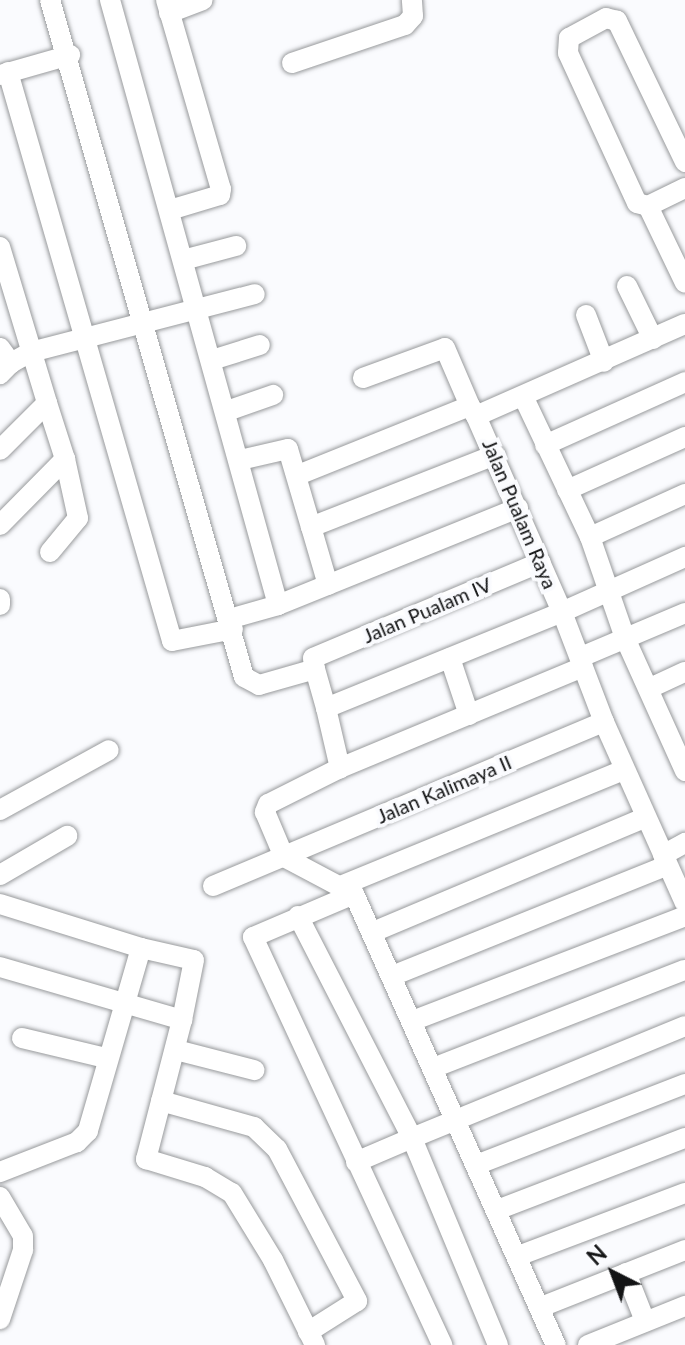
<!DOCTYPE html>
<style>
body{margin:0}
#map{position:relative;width:685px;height:1345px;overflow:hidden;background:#fafbfe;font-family:Lato,sans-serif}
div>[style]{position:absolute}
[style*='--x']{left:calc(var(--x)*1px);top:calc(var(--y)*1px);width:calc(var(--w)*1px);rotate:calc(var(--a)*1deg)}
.roads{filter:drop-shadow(0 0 2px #989a9c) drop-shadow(0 0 2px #989a9c)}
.minor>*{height:20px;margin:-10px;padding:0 10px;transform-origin:10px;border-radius:10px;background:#fff}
span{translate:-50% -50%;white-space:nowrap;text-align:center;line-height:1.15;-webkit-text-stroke:8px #fafbfe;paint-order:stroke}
.street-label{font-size:20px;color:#131415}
.north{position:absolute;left:573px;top:1233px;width:80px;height:80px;-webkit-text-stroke:6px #fafbfe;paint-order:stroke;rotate:318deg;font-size:22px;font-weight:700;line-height:32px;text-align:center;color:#131415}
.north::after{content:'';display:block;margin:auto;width:28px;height:36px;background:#131415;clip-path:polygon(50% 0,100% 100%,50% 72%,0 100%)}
</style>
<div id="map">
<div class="roads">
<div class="minor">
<i style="--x:50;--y:0;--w:704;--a:74.01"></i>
<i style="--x:244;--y:677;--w:17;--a:28"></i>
<i style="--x:259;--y:685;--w:58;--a:-15.9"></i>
<i style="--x:315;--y:669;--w:41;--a:74.2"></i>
<i style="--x:326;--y:708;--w:255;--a:-22.1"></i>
<i style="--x:562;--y:612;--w:118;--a:69.1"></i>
<i style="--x:604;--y:722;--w:198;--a:65.9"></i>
<i style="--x:110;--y:0;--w:628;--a:74.48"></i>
<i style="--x:166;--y:0;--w:197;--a:73.8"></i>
<i style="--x:221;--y:189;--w:6;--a:99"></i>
<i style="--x:220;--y:195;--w:52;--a:163.3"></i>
<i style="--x:169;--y:13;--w:36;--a:-21"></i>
<i style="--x:292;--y:63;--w:119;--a:-18.6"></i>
<i style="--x:405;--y:25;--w:12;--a:-48"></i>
<i style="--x:413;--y:16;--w:16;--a:-94"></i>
<i style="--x:8;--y:72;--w:592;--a:73.92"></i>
<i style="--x:172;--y:641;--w:62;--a:-11.1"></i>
<i style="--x:0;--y:75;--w:73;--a:-15.9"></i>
<i style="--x:685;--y:162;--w:157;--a:-115.7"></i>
<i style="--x:617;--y:21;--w:11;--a:-165"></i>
<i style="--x:606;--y:18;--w:42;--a:151.6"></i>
<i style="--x:569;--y:38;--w:15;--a:94"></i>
<i style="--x:568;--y:53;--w:165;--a:65.3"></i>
<i style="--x:637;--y:203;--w:11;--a:15"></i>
<i style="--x:648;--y:206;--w:41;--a:-25.9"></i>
<i style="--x:648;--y:206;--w:85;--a:64.3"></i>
<i style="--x:0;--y:247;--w:163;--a:73.2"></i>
<i style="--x:47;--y:403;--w:66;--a:135"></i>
<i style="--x:183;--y:260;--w:55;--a:-14.8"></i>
<i style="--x:627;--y:286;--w:59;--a:63.9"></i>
<i style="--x:586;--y:315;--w:50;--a:69"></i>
<i style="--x:0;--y:348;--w:19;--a:54"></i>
<i style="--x:11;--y:363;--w:16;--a:135"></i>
<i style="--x:212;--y:360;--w:50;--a:-17.4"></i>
<i style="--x:11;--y:363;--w:23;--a:-29"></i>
<i style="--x:31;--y:352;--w:231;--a:-14.5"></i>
<i style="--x:363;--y:378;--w:87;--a:-20.1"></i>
<i style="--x:445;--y:348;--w:63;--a:66.7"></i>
<i style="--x:523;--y:396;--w:156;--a:64.6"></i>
<i style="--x:590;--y:537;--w:107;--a:70.9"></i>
<i style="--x:625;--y:638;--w:146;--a:65.7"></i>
<i style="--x:227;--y:411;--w:49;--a:-19.2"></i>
<i style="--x:476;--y:416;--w:214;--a:66.3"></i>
<i style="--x:562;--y:612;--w:135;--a:-24.1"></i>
<i style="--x:545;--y:445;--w:154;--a:-24.2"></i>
<i style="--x:240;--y:460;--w:49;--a:-12.9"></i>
<i style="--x:288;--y:449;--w:81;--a:73.6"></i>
<i style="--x:298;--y:475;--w:185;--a:-21.9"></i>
<i style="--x:470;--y:406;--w:12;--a:59"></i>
<i style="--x:476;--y:416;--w:228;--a:-23.8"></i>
<i style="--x:567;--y:490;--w:129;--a:-24.2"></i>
<i style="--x:0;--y:525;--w:93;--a:-45.4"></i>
<i style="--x:65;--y:459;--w:59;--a:-107.8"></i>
<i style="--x:590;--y:537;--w:104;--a:-24.4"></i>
<i style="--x:50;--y:552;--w:44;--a:-50.5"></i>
<i style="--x:78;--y:518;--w:60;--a:-102.4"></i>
<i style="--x:328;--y:585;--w:60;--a:-106.3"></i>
<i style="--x:311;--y:527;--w:198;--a:-21.4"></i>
<i style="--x:0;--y:599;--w:6;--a:90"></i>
<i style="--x:229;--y:619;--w:51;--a:-15.9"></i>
<i style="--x:278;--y:605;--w:259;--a:-22"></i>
<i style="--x:581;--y:657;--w:113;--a:-22.9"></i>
<i style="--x:450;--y:658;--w:60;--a:71.6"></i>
<i style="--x:315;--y:669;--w:11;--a:-100"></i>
<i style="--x:313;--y:658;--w:247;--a:-22.8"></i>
<i style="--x:650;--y:688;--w:38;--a:-25"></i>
<i style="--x:326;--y:708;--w:62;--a:76.9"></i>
<i style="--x:340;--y:768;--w:263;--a:-22.6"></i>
<i style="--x:340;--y:768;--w:80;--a:153.4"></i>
<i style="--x:268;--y:804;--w:9;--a:111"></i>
<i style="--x:265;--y:812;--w:49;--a:67.1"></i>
<i style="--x:284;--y:857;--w:79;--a:27.9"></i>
<i style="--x:354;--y:894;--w:494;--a:65.9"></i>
<i style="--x:0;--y:810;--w:124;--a:-28.8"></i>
<i style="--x:663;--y:855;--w:25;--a:-29"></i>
<i style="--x:0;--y:875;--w:78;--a:-30.2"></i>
<i style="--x:343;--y:885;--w:304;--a:-22.3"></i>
<i style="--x:213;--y:886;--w:424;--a:-22.8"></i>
<i style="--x:354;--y:894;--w:110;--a:156.9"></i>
<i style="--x:253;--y:937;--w:450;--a:65.1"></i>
<i style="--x:0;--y:904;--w:148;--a:17.3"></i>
<i style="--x:141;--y:948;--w:191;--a:106.2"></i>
<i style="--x:88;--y:1131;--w:16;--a:135"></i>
<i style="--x:77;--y:1142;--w:83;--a:158.7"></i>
<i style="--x:298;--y:916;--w:250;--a:62.8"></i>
<i style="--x:412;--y:1138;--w:61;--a:156.8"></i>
<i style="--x:373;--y:932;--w:296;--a:-22.8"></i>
<i style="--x:141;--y:948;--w:54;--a:12.8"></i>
<i style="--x:194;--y:960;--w:61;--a:101.3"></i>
<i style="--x:0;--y:967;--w:190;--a:16.2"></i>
<i style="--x:182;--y:1020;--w:144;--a:104.5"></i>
<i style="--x:146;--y:1159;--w:62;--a:17"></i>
<i style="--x:205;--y:1177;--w:31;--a:31"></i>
<i style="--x:232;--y:1193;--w:79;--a:58.5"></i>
<i style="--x:273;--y:1260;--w:95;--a:63.7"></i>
<i style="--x:392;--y:976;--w:297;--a:-21.9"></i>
<i style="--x:412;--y:1021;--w:292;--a:-21"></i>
<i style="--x:22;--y:1038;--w:85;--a:13.5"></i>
<i style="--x:176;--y:1050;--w:81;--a:14.4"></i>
<i style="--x:433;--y:1068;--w:270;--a:-21.3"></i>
<i style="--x:161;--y:1101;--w:97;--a:15.6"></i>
<i style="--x:254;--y:1127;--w:32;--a:44"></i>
<i style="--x:277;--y:1149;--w:172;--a:62.2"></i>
<i style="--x:357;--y:1301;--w:58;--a:147.7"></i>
<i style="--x:476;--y:1165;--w:224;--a:-21.2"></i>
<i style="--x:0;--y:1197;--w:45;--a:59.5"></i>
<i style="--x:23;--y:1236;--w:14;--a:90"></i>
<i style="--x:23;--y:1250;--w:73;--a:108.4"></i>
<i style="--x:497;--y:1210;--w:201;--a:-21"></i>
<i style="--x:518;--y:1256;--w:178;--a:-20.7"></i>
<i style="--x:626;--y:1273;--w:52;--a:68.4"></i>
<i style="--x:541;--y:1307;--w:155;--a:-21.6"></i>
<i style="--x:498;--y:1345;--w:224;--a:-112.6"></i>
<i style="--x:412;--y:1138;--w:295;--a:-22.3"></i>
<i style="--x:588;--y:1345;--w:105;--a:-21.9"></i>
</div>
</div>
<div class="street-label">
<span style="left:520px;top:514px;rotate:67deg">Jalan Pualam Raya</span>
<span style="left:427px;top:610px;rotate:-23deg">Jalan Pualam IV</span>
<span style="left:444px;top:789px;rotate:-23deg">Jalan Kalimaya II</span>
</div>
<div class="north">N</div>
</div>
